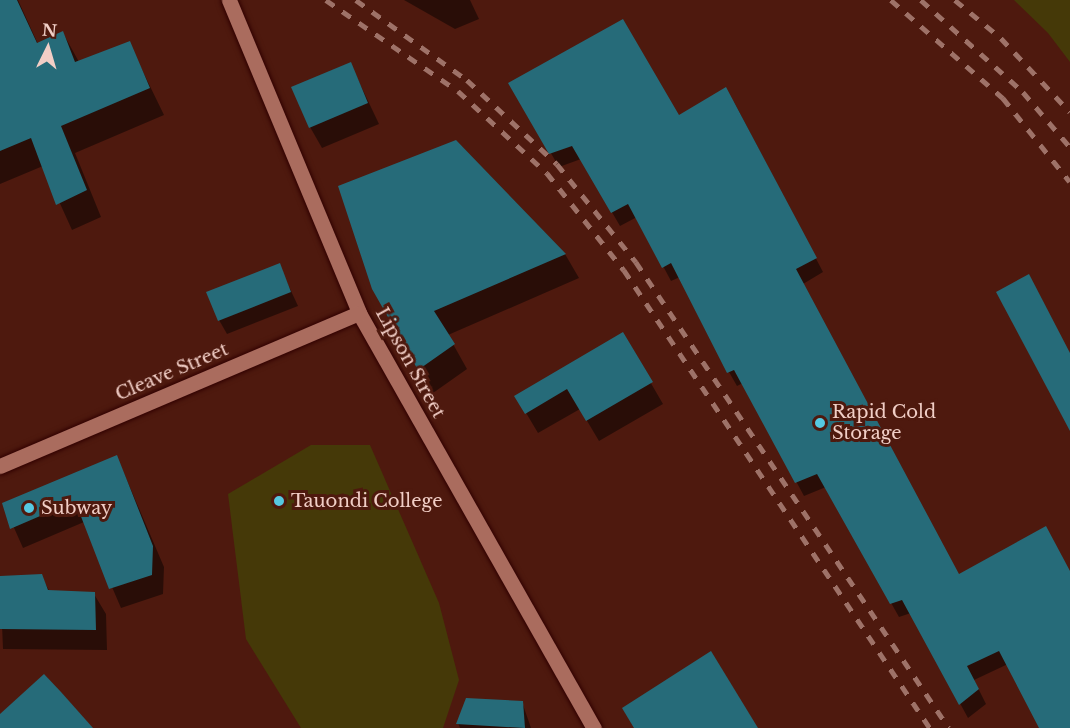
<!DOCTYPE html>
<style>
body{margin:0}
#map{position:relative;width:1070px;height:728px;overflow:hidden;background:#4e190e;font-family:"Libre Baskerville",serif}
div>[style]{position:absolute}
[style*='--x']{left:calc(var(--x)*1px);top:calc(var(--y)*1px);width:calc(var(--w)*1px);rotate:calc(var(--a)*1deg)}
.green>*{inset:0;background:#453908}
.shadow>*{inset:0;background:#0007}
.building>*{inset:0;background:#266b79}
.roads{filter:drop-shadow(0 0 2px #310000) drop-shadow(0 0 2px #310000)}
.minor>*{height:15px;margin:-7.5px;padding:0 7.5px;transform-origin:7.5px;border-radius:7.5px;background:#aa6c5e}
.rail>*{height:4.5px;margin-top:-2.25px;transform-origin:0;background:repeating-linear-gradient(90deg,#9e7268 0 10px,transparent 0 20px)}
.dots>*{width:16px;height:16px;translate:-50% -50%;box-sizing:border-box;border:3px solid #4e190e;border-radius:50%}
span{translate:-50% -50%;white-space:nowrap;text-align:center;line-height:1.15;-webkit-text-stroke:6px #4e190e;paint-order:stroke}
.street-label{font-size:18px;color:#f1cec6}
.poi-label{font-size:18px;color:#f1cec6}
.left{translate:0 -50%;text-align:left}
.north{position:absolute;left:18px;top:18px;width:60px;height:60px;-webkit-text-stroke:4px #4e190e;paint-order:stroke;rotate:5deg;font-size:16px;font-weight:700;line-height:24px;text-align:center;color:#f1cec6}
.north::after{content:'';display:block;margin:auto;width:21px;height:27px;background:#f1cec6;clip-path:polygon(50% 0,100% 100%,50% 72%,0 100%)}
</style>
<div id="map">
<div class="green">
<i style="clip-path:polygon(1014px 0,1070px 0,1070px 62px,1048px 33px)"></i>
<i style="clip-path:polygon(311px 445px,370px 445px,439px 603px,459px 680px,443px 728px,301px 728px,246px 639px,228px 494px)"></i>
</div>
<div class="shadow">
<i style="clip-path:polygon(0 0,18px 0,38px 44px,63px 33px,79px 62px,129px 43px,164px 115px,75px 153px,101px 217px,72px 230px,43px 166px,0 184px)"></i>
<i style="clip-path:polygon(404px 0,470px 0,479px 19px,455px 29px)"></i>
<i style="clip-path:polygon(350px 63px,379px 124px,322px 148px,310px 127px)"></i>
<i style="clip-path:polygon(510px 83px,678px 117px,734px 102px,823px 272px,803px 284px,959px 576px,1070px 573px,1070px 728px,1041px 728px,1008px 664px,974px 680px,986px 704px,968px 718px,911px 613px,899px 617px,826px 487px,804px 496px,743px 383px,737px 386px,729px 372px,680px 277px,671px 281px,637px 217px,620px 226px,581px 159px,559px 167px)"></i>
<i style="clip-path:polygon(456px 141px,565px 254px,579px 278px,448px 335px,467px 369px,433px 393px,373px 289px)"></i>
<i style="clip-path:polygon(279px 265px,298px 306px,227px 334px,219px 320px)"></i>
<i style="clip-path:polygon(623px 335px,663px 404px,599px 441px,580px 409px,538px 433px,516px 396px)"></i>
<i style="clip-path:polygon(117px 457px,164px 567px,163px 594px,121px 608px,84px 522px,23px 548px,3px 503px)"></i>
<i style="clip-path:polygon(41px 576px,50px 592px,94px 594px,106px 614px,107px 650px,3px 649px,0 577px)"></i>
<i style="clip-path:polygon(522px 702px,531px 728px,460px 728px,458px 723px)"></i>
</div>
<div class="building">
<i style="clip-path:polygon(0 0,17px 0,37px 43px,63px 31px,75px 62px,130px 41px,150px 88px,61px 126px,87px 190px,56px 205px,31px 138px,0 151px)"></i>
<i style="clip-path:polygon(623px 19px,679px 115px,726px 87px,817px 258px,796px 269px,959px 574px,1046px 526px,1070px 571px,1070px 728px,1039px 728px,999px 651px,967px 666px,979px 689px,959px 705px,902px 600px,890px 604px,817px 474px,795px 483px,734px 370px,727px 373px,671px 263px,662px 268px,628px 204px,611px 213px,572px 146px,549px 154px,508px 83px)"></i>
<i style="clip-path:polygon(351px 62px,368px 103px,309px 128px,291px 87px)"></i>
<i style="clip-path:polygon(456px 140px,566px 254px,434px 311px,455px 344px,418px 370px,372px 289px,338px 186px)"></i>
<i style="clip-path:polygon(280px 263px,291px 292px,218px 321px,206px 292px)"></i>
<i style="clip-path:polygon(1029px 274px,1070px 353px,1070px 431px,996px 292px)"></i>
<i style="clip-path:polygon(623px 332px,653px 382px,586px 421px,567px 389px,525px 414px,514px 396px)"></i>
<i style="clip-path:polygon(117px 455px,153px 546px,152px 575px,109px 589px,75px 501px,10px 529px,2px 503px)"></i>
<i style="clip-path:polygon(42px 574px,48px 590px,95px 592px,96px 630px,0 629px,0 576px)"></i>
<i style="clip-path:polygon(711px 651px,758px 728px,634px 728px,622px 708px)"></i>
<i style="clip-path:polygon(44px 674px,61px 692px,93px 728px,0 728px,0 714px)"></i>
<i style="clip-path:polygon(466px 698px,523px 701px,525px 728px,456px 724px)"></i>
</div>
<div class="roads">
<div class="minor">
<i style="--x:229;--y:0;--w:339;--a:67.4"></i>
<i style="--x:359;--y:313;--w:477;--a:60.5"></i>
<i style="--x:0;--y:466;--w:390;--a:-23.1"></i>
</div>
</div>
<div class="rail">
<i style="--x:326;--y:0;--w:160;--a:34.6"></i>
<i style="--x:458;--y:91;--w:121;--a:42.7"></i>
<i style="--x:547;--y:173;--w:124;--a:51.6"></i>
<i style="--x:624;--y:270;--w:551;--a:56.25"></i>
<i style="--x:356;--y:0;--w:137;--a:35.8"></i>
<i style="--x:467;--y:80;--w:123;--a:43"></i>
<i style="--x:557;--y:164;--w:126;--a:51.1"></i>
<i style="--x:636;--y:262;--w:561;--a:56.11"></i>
<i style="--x:891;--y:0;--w:149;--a:41.2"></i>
<i style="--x:1003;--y:98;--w:107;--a:51.4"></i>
<i style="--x:921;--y:0;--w:137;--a:42"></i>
<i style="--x:1023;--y:92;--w:72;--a:49.5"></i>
<i style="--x:955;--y:0;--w:60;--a:39.6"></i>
<i style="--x:1001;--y:38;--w:101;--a:47"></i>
</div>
<div class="dots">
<i style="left:820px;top:423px;background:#56c9e1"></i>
<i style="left:279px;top:501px;background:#56c9e1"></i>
<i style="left:29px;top:508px;background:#56c9e1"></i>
</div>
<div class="street-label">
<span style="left:410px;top:363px;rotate:61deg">Lipson Street</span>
<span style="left:172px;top:372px;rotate:-23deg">Cleave Street</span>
</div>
<div class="poi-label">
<span class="left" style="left:832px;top:423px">Rapid Cold<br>Storage</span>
<span class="left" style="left:291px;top:501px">Tauondi College</span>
<span class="left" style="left:41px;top:508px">Subway</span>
</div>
<div class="north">N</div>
</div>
